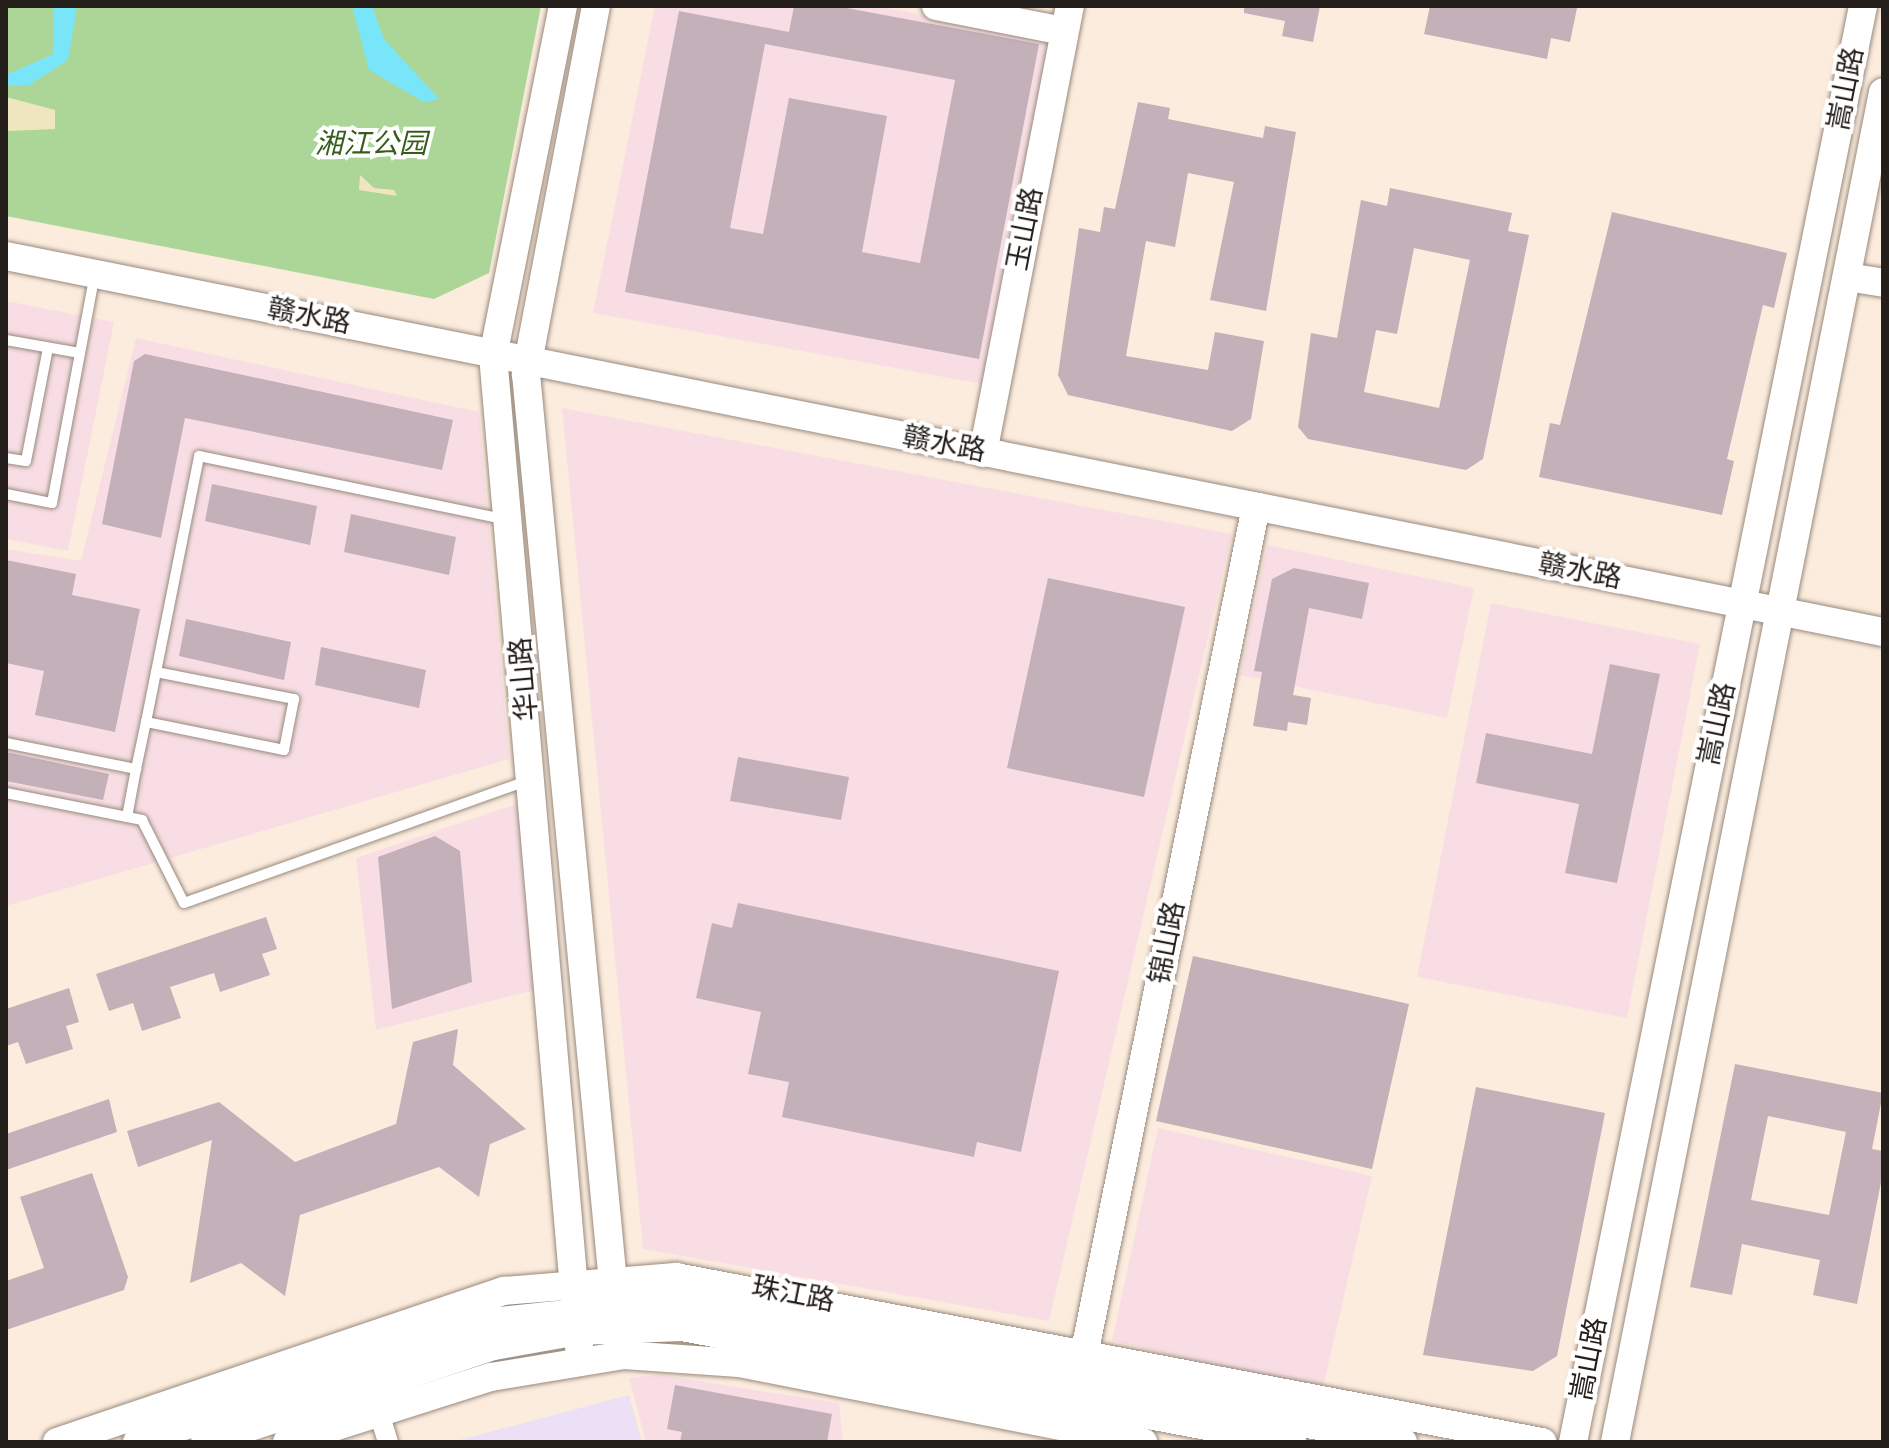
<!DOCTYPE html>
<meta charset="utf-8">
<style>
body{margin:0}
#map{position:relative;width:1889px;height:1448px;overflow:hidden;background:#fcecde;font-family:Spectral,"Noto Sans SC",serif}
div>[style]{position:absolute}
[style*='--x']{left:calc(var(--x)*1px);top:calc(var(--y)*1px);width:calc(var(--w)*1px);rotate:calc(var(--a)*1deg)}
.commercial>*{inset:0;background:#f8dee4}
.education>*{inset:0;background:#ebe0f5}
.green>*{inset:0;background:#acd697}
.sand>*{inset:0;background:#efe6c0}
.water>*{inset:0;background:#78e6f8}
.building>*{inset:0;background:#c3b0b9}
.roads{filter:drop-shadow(0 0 2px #988a7d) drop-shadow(0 0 2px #988a7d)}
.lane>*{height:10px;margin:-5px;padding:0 5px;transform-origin:5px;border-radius:5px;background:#fff}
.street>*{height:20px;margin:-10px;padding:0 10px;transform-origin:10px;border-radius:10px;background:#fff}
.secondary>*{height:28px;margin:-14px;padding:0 14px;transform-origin:14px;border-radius:14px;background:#fff}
span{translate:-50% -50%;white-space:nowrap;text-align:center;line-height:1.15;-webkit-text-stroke:8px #fff;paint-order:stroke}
.street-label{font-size:28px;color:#241f1a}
.park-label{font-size:28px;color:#345d1a;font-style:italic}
.frame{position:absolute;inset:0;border:8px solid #241f1a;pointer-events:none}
</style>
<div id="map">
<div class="commercial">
<i style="clip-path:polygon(655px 6px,877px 6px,1049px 39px,982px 384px,593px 313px)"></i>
<i style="clip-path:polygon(6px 301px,114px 322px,68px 551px,6px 539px)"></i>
<i style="clip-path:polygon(136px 338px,479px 412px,509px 759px,6px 906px,6px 549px,81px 561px)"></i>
<i style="clip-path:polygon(562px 408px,1232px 534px,1049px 1321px,643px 1249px)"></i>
<i style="clip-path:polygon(1267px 545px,1474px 588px,1447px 718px,1240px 675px)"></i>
<i style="clip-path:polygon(1491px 603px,1700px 644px,1627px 1018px,1417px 977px)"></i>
<i style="clip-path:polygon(520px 803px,535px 990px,376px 1030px,356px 858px)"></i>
<i style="clip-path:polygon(1158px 1128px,1372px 1176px,1322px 1391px,1112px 1341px)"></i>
<i style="clip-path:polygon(661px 1375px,839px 1403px,843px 1442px,646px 1442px,629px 1378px)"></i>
</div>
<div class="education">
<i style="clip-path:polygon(629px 1395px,642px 1442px,452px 1442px)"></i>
</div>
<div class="green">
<i style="clip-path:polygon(6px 6px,541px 6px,489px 273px,434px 299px,6px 216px)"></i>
</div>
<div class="sand">
<i style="clip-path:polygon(6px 97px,55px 110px,55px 129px,8px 131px)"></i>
<i style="clip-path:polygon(360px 175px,374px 188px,394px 190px,397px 196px,359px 190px)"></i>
</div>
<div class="water">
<i style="clip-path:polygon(54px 6px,77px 6px,68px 60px,29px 85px,6px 86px,6px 75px,53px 54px)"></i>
<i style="clip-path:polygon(352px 6px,372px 6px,384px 39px,439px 99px,424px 102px,369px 70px)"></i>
</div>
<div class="building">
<i style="clip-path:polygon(evenodd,794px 6px,836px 6px,1039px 44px,979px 359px,625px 292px,679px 11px,789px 32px,794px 6px,765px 44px,955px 80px,920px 263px,862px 252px,887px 116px,789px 98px,763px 234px,730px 228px,765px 44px)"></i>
<i style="clip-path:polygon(1244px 6px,1320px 6px,1313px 42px,1282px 36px,1285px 21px,1244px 13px)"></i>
<i style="clip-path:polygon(1430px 6px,1570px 6px,1577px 8px,1570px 42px,1551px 38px,1547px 59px,1424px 34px)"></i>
<i style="clip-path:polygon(1138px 102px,1170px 108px,1168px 119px,1263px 138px,1265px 126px,1296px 132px,1266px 311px,1210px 300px,1234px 182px,1188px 173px,1175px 247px,1146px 241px,1126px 356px,1208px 370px,1215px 332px,1264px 341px,1251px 419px,1232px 431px,1068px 395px,1058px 375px,1079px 228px,1100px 232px,1104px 207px,1115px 209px)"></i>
<i style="clip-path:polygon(evenodd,1390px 188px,1512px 213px,1508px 231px,1529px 235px,1483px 459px,1466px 470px,1308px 439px,1298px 427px,1311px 333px,1337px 338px,1361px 200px,1387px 206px,1390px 188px,1414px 248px,1470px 260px,1439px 408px,1364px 392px,1376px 330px,1397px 334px,1414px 248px)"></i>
<i style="clip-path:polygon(1612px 212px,1787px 253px,1774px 308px,1763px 305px,1727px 459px,1734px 461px,1722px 515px,1539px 477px,1550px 423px,1560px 425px)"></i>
<i style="clip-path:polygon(145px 354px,453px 420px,442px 470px,185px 418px,161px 538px,102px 524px,134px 361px)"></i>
<i style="clip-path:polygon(212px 484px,317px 506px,310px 545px,205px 521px)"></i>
<i style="clip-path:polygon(351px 514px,456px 537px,449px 575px,344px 552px)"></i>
<i style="clip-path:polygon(6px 560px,76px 574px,72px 595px,140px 609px,115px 732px,35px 715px,44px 671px,6px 663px)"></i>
<i style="clip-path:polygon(1294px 568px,1369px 583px,1362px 619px,1309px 608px,1293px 695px,1311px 698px,1307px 725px,1288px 722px,1287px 731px,1253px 726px,1262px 672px,1254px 671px,1272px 579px)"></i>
<i style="clip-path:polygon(1048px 578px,1185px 607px,1144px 797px,1007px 768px)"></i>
<i style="clip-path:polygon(186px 619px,291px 642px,284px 680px,179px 656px)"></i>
<i style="clip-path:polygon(321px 647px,426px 670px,419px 708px,315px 685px)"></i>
<i style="clip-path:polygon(1610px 664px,1660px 674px,1617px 883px,1565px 873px,1579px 804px,1476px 783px,1486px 733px,1592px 754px)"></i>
<i style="clip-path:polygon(6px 752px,109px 774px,103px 800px,6px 781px)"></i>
<i style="clip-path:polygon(738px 757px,849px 777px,841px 820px,730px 801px)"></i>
<i style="clip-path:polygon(435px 836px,460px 851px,472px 982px,392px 1009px,378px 857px)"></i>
<i style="clip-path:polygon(738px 903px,1059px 971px,1021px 1152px,977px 1142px,974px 1157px,782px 1117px,789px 1082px,748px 1074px,761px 1012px,696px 998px,712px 923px,732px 928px)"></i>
<i style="clip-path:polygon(266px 917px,277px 949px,262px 954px,270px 975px,220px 992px,214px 973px,170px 987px,181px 1018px,142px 1031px,133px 1003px,109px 1011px,96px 974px)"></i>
<i style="clip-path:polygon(1193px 956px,1409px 1004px,1372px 1169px,1156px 1121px)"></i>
<i style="clip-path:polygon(69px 988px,79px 1022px,66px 1026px,73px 1049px,26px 1064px,18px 1042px,6px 1046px,6px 1009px)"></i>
<i style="clip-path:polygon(458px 1029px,453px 1065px,526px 1129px,490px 1144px,479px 1197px,439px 1167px,300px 1215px,285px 1296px,241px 1263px,190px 1283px,212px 1140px,138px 1167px,127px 1131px,219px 1102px,295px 1162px,396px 1124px,413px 1042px)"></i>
<i style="clip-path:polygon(evenodd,1735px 1064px,1883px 1093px,1872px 1149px,1883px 1151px,1883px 1172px,1857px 1304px,1813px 1295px,1820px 1260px,1742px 1244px,1732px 1295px,1690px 1287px,1735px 1064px,1768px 1116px,1846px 1132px,1829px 1215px,1751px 1200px,1768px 1116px)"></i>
<i style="clip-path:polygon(1476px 1087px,1605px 1113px,1557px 1356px,1533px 1371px,1423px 1355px)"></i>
<i style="clip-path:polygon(109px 1099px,117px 1132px,6px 1170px,6px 1134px)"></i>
<i style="clip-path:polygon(92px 1173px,128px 1277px,124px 1290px,6px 1330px,6px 1281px,44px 1268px,20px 1197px)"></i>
<i style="clip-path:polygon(675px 1385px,832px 1414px,827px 1442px,680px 1442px,682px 1432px,667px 1429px)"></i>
</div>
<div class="roads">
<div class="lane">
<i style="--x:6;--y:340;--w:75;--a:10"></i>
<i style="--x:6;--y:458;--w:20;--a:9"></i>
<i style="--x:26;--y:461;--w:115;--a:-79"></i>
<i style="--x:6;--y:494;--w:47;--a:11.1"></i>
<i style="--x:52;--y:503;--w:218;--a:-79.4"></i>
<i style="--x:156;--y:672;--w:141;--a:11.1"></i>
<i style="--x:294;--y:699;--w:52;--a:101.1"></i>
<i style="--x:284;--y:750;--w:141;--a:-168.5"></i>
<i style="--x:146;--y:722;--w:271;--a:-78.7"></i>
<i style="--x:199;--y:456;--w:311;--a:11.7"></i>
<i style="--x:6;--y:743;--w:133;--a:11.3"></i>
<i style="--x:136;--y:769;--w:48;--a:-78"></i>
<i style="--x:6;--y:793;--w:139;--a:11.2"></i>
<i style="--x:142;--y:820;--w:93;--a:63.2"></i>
<i style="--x:184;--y:903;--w:364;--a:-19.6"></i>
<i style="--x:127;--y:817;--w:49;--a:-79.4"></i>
</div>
<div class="street">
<i style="--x:375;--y:1400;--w:44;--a:72.8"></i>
</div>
<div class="secondary">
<i style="--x:563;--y:6;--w:356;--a:101.3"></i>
<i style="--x:493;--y:355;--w:1007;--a:85.04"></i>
<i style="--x:596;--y:6;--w:375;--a:100.8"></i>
<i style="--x:526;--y:374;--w:985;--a:84.53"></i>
<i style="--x:936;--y:6;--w:130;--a:11.1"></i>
<i style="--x:6;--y:256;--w:1914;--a:11.33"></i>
<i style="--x:1847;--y:277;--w:36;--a:9"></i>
<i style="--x:983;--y:453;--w:455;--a:-79"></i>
<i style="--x:1081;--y:1370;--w:881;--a:-78.54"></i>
<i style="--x:57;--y:1442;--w:472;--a:-18.7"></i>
<i style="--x:504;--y:1291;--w:173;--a:-4.7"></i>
<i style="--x:676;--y:1277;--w:882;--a:10.79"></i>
<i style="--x:137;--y:1442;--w:373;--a:-18.8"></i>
<i style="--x:490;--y:1322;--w:181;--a:-6"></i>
<i style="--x:670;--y:1303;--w:746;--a:10.74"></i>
<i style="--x:205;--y:1442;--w:305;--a:-18.4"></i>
<i style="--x:494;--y:1346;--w:84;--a:-10.2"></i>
<i style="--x:577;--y:1331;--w:105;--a:-2.2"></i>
<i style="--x:682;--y:1327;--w:621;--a:10.68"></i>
<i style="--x:287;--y:1442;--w:214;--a:-17.7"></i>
<i style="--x:491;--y:1377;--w:135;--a:-9.4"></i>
<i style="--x:624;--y:1355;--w:115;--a:4"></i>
<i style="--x:739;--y:1363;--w:412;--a:11.1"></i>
<i style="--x:1573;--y:1442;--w:1465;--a:-78.58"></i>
<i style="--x:1615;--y:1442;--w:1376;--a:-78.77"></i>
</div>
</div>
<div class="street-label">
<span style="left:1847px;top:89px;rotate:-79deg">嵩山路</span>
<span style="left:1026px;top:229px;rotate:-79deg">玉山路</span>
<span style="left:309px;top:317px;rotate:11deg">赣水路</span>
<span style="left:944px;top:445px;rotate:11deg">赣水路</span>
<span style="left:1580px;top:572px;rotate:11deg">赣水路</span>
<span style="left:525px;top:679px;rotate:-95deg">华山路</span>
<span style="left:1718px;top:724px;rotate:-78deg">嵩山路</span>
<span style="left:1168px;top:943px;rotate:-79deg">锦山路</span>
<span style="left:793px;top:1295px;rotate:11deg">珠江路</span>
<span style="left:1590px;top:1359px;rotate:-79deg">嵩山路</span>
</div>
<div class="park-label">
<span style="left:371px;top:145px">湘江公园</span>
</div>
<div class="frame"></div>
</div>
